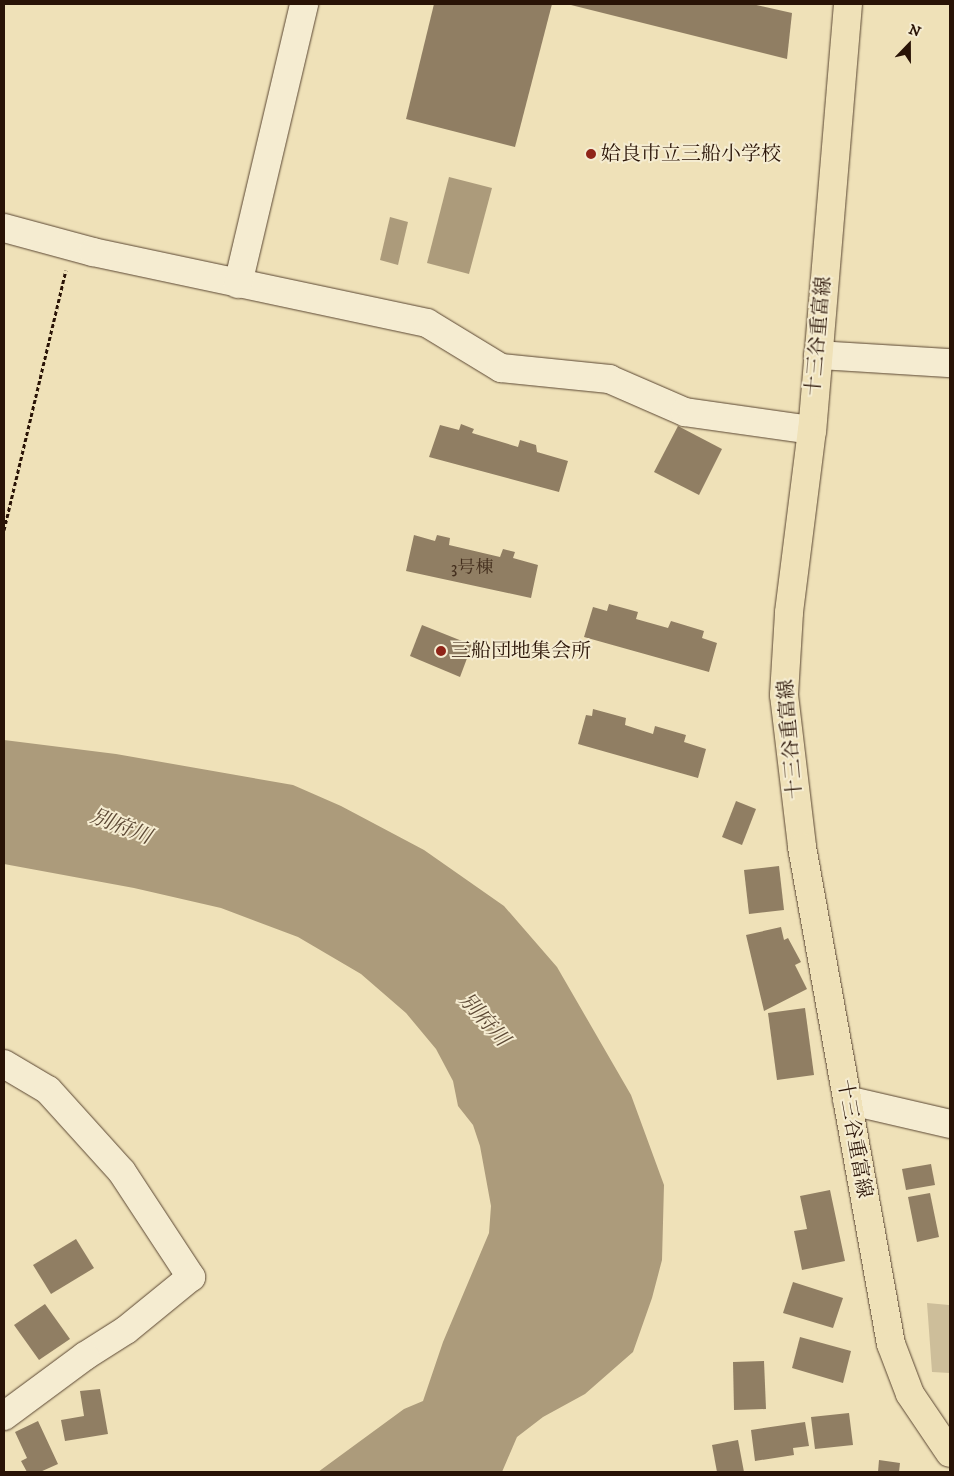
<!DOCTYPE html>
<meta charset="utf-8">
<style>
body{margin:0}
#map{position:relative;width:954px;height:1476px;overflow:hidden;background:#efe1b8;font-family:"IM FELL DW Pica","Noto Serif JP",serif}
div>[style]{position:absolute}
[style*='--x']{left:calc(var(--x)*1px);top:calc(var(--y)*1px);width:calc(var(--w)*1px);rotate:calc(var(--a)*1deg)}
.green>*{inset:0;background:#cdbe9a}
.water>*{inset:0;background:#ac9b7b}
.building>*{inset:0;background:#907e63}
.path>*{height:3px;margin-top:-1.5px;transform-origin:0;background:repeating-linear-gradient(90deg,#291306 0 4px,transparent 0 6.5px)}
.roads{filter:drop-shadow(0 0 1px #5a4632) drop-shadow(0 0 1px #5a4632)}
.minor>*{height:28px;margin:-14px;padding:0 14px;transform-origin:14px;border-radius:14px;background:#f5ecd1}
.major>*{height:28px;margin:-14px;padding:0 14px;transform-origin:14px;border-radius:14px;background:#efe1b8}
.dots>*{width:14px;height:14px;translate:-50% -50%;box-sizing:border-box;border:2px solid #f5ecd1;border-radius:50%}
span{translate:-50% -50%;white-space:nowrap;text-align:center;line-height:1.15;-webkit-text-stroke:4px #f5ecd1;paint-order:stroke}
.number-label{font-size:18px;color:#432e1d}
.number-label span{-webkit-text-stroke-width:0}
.poi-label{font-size:20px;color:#291306}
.left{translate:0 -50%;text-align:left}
.street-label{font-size:20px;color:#291306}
.water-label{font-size:21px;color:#5d4935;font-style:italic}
.frame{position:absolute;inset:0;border:5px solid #291306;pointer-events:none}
.north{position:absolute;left:884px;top:20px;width:50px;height:50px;-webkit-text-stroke:4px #f5ecd1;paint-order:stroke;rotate:22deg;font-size:14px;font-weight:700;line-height:20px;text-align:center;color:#291306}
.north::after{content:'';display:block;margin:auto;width:18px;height:22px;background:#291306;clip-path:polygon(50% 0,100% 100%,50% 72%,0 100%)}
</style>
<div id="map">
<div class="green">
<i style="clip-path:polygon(950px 1301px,950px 1373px,932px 1372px,927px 1303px,949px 1305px)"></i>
</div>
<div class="water">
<i style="clip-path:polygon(449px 177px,492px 188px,469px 274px,427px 263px)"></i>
<i style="clip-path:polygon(390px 217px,408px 222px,398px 265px,380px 260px)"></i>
<i style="clip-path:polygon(4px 740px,116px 754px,293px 785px,341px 806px,424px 850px,504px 906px,557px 967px,631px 1095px,664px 1185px,662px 1260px,652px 1298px,633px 1352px,585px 1394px,543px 1417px,517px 1437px,502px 1472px,318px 1472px,404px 1409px,423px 1401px,443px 1342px,489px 1233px,491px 1206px,480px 1146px,473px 1125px,458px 1106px,453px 1081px,436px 1049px,406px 1013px,361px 974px,298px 937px,221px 908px,134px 888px,4px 864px)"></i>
</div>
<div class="building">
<i style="clip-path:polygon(434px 4px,552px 4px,515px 147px,406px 119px)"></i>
<i style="clip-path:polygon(567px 4px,752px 4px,792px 13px,787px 59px)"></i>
<i style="clip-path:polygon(461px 424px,474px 429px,472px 433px,518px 447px,520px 440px,536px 445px,537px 452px,568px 461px,559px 492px,429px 457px,440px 425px,459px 430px)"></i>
<i style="clip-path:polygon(678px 426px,722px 449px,699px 495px,654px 472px)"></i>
<i style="clip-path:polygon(414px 535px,435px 541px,437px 535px,450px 538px,449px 545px,500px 557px,503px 549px,515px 552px,513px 558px,538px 565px,531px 598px,406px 571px)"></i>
<i style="clip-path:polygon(609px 604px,638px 612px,636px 619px,668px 628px,671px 621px,704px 631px,702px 638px,717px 643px,709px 672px,584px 637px,593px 607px,607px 611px)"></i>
<i style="clip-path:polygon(422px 625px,472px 645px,460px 677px,410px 656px)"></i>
<i style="clip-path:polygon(593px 709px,626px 718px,625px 725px,653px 734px,655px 726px,686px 735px,684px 742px,706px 749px,698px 778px,578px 744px,586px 715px,592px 716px)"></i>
<i style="clip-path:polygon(736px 801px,756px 809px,742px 845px,722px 837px)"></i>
<i style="clip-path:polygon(779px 866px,784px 910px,749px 914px,744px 870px)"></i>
<i style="clip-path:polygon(781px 927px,784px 940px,788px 938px,801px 962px,795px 965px,807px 989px,764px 1011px,746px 935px)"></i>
<i style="clip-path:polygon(805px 1008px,814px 1075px,777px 1080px,768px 1013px)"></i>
<i style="clip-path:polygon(931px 1164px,935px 1185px,906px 1190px,902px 1169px)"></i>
<i style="clip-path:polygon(830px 1190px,845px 1261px,802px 1270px,794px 1231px,807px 1229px,800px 1196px)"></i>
<i style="clip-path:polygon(930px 1193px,939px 1237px,917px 1242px,908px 1197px)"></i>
<i style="clip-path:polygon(76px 1239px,94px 1268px,51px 1294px,33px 1265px)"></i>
<i style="clip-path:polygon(793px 1282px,843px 1298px,833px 1328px,783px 1313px)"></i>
<i style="clip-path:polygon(45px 1304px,70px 1339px,39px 1360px,14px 1325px)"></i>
<i style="clip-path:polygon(800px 1337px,851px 1351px,843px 1383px,792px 1368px)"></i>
<i style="clip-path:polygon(764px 1361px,766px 1409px,734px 1410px,733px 1362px)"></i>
<i style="clip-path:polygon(100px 1389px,108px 1434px,65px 1441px,61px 1420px,84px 1416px,80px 1391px)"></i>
<i style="clip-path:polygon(849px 1413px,853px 1445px,815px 1449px,811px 1417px)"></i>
<i style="clip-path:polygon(38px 1421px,58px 1464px,40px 1472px,27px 1472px,21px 1461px,27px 1458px,15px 1432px)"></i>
<i style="clip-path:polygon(805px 1422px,809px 1446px,793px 1448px,794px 1455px,755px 1461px,751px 1430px)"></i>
<i style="clip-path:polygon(738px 1440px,744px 1472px,717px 1472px,712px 1445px)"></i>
<i style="clip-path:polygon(879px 1460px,900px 1463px,899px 1472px,878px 1472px)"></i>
</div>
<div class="path">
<i style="--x:4;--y:530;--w:267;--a:-76.6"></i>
</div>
<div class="roads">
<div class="minor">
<i style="--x:4;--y:228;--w:92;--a:15.1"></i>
<i style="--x:93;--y:252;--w:341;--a:12"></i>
<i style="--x:427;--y:323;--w:87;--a:31.3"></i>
<i style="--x:501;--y:368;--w:109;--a:5.8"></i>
<i style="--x:609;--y:379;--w:83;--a:23.5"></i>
<i style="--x:685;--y:412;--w:128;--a:8.1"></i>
<i style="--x:238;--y:284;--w:288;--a:-76.7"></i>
<i style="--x:818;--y:355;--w:132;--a:3.5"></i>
<i style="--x:4;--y:1064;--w:51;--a:30.6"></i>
<i style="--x:48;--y:1090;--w:110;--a:47.9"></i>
<i style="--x:122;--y:1172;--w:126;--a:56.7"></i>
<i style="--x:191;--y:1277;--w:84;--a:140.8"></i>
<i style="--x:126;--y:1330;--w:49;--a:147.6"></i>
<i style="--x:85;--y:1356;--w:101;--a:143.5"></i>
<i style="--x:847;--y:1100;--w:106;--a:13.1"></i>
</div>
<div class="major">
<i style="--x:848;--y:4;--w:428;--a:94.8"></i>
<i style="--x:812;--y:430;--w:184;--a:97.2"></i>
<i style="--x:789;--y:613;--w:82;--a:93.5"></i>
<i style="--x:784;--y:695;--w:153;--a:83.2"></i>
<i style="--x:802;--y:847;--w:505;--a:79.85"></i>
<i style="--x:891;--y:1344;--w:53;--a:69.2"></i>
<i style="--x:910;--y:1394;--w:71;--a:55.9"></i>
</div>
</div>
<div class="dots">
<i style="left:591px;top:154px;background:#8f2418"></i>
<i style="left:441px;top:651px;background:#8f2418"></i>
</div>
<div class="number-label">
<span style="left:472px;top:568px">3号棟</span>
</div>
<div class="poi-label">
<span class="left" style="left:601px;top:154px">姶良市立三船小学校</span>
<span class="left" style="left:451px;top:651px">三船団地集会所</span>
</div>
<div class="street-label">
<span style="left:819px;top:336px;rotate:-85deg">十三谷重富線</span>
<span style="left:791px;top:739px;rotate:-95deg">十三谷重富線</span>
<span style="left:854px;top:1139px;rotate:80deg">十三谷重富線</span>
</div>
<div class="water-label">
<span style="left:121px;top:827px;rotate:21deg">別府川</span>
<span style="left:484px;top:1020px;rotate:48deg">別府川</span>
</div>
<div class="frame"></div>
<div class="north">N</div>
</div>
